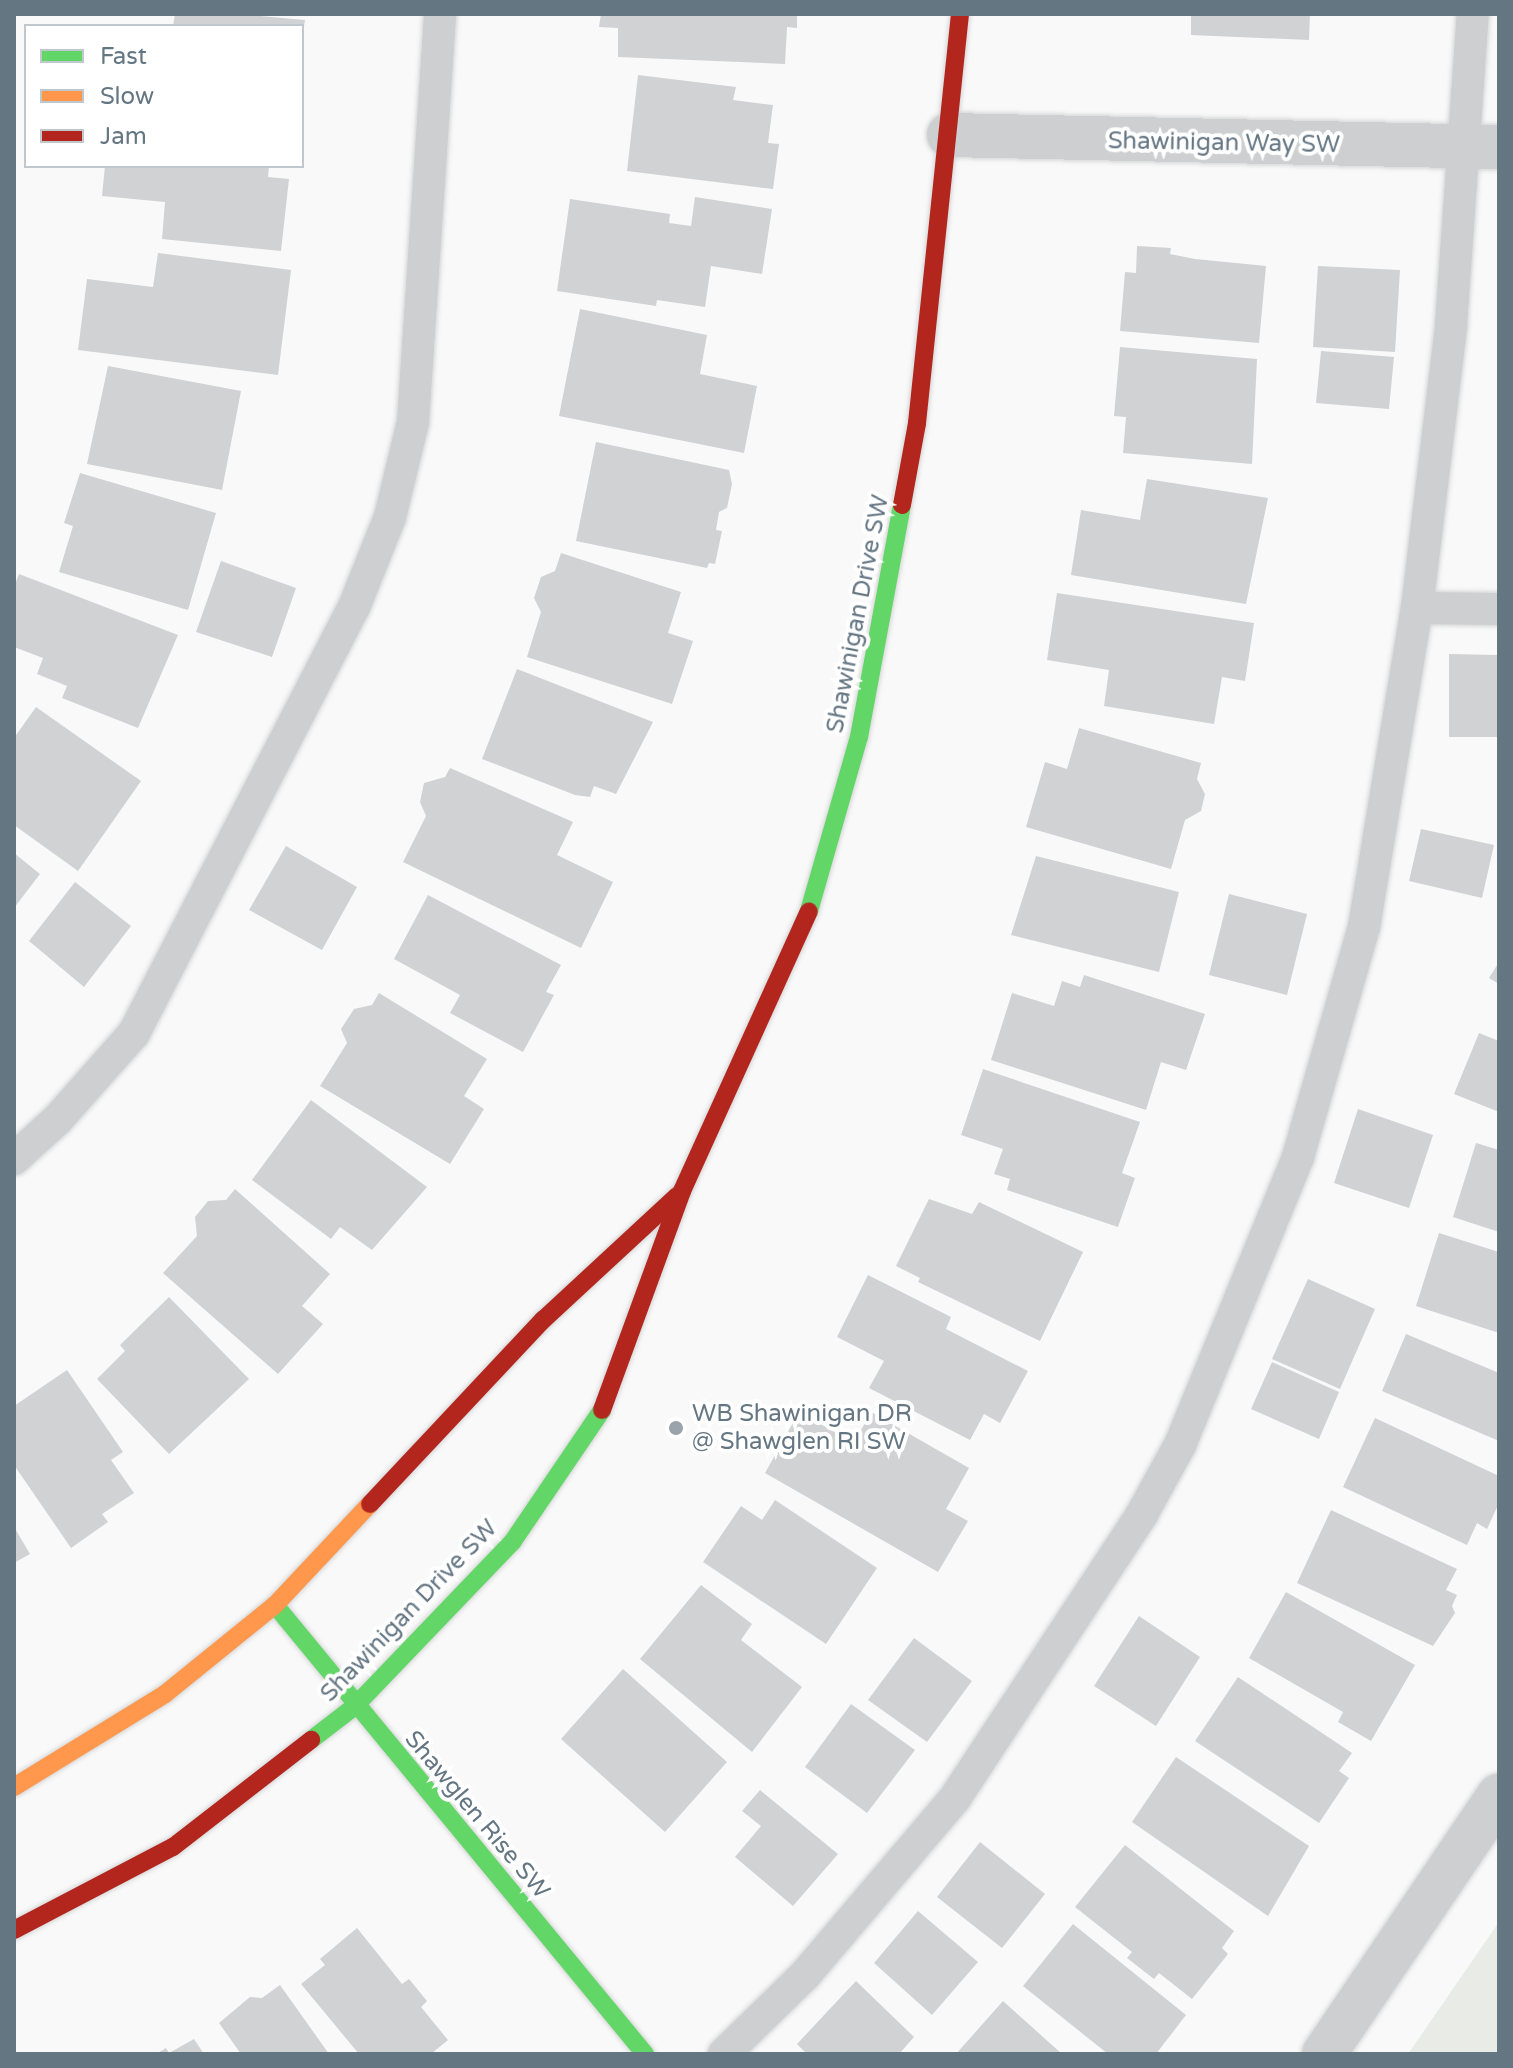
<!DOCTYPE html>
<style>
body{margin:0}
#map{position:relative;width:1513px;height:2068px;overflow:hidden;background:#f9f9f9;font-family:"Varela Round",sans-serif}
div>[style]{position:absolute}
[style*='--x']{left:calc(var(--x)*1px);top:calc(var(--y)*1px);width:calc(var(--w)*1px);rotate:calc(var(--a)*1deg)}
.green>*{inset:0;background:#e8ebe6}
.building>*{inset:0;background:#d0d2d3}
.roads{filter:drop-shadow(0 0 2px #d5d6d7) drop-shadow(0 0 2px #d5d6d7)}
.lane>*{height:32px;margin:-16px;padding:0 16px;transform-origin:16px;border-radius:16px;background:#cecfd0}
.street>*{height:44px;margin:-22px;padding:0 22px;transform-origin:22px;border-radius:22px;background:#cecfd0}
.fast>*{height:18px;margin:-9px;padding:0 9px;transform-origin:9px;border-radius:9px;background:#63d668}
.slow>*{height:18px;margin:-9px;padding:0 9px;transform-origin:9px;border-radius:9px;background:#ff974d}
.jam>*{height:18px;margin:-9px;padding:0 9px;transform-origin:9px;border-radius:9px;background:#b3261e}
.dots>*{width:22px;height:22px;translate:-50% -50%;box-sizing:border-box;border:4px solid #fff;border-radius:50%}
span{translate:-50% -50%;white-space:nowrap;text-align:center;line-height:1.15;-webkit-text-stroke:8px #fff;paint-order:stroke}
.street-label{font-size:24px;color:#657683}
.poi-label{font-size:24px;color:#657683}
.left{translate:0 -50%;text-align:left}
.frame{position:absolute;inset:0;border:16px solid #657683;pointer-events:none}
.legend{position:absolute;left:24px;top:24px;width:280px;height:144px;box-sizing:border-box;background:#fff;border:2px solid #c1c8cd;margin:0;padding:10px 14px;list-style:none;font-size:24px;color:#657683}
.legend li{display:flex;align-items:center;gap:16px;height:40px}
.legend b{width:40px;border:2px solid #c1c8cd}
</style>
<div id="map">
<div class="green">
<i style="clip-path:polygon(1499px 1922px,1499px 2054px,1408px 2054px)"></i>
</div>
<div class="building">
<i style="clip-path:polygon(175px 14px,236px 14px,305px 20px,304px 26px,173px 26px)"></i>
<i style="clip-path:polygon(601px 14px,797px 14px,797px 28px,787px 27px,785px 64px,618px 57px,618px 28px,599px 27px)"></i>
<i style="clip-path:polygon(1191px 14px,1310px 14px,1309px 40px,1191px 35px)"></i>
<i style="clip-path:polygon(638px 75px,736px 87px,733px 100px,773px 105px,768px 143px,779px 144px,773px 189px,627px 171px)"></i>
<i style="clip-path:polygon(105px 166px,269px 166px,268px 177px,289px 179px,281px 251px,162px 239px,165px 202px,102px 196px)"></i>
<i style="clip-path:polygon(695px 197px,772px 209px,762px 274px,711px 266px,705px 307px,657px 300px,656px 306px,557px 291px,570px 199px,670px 214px,669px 223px,691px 226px)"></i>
<i style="clip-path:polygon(1137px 246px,1171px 248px,1170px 254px,1195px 259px,1266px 266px,1259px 343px,1120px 331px,1125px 272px,1136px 273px)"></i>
<i style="clip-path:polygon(158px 253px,291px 270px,278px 375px,78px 350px,87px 279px,153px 287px)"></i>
<i style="clip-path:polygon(1318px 266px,1400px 270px,1395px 352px,1313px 347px)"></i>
<i style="clip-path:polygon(580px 309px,707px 335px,700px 374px,757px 386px,744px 453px,559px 416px)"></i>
<i style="clip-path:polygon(1120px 347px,1257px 359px,1252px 464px,1123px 453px,1126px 417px,1114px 416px)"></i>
<i style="clip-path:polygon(1321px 351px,1394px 357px,1389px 409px,1316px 403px)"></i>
<i style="clip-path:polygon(108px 366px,241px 391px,222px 490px,87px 464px)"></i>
<i style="clip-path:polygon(596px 442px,729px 470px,732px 484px,727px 508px,719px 512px,716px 530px,722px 531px,715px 564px,709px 563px,707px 568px,576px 541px)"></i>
<i style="clip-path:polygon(80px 473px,216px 513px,188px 610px,59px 572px,73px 526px,64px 523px)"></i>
<i style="clip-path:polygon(1147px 479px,1268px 498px,1246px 604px,1071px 575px,1081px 510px,1140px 520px)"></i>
<i style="clip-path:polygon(561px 553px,681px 592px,668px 633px,693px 641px,672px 704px,527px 657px,541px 612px,534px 598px,541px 577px,555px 571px)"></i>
<i style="clip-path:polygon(221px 561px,296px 588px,272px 657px,196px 632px)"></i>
<i style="clip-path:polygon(19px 574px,178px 635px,138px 728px,62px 698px,67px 686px,37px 674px,43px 658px,14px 647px,14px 587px)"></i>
<i style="clip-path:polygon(1057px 593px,1254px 623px,1245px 681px,1222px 677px,1214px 724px,1104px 706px,1109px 670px,1047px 660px)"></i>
<i style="clip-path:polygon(1449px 654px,1499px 655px,1499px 737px,1449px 737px)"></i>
<i style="clip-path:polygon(517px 669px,653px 722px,616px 794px,594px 786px,590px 797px,575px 795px,482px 759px)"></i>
<i style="clip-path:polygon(36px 707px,141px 781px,78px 871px,14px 825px,14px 738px)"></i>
<i style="clip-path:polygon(1079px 728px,1201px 763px,1197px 779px,1205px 794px,1201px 811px,1185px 820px,1171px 869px,1026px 827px,1045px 762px,1067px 769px)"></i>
<i style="clip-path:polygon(450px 768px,573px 822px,557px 855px,613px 882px,581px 948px,403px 862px,426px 816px,420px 802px,424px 783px,445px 777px)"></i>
<i style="clip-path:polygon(1421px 829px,1494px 845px,1482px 898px,1409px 881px)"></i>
<i style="clip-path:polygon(286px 846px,357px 887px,322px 950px,249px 910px)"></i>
<i style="clip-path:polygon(14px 853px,40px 874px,14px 908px)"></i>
<i style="clip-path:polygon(1036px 856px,1179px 892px,1159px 972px,1011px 935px)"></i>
<i style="clip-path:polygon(75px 882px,131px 926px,84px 987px,29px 941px)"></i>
<i style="clip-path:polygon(1229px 894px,1307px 914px,1287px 995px,1209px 975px)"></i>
<i style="clip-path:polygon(428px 895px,561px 965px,546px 992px,554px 995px,523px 1052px,450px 1013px,460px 995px,394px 959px)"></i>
<i style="clip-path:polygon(1499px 962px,1499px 984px,1489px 978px)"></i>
<i style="clip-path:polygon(1084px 975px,1205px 1014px,1186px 1070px,1161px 1062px,1146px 1110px,991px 1060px,1012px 993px,1054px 1006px,1062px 981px,1080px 987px)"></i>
<i style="clip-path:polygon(379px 993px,487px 1059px,464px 1096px,484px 1109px,450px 1164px,320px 1086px,347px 1043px,341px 1029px,354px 1009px,372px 1005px)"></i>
<i style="clip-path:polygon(1479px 1033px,1499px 1041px,1499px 1112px,1454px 1094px)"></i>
<i style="clip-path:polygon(983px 1069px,1140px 1122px,1122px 1173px,1135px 1178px,1118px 1227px,1007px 1190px,1010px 1179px,994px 1174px,1003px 1149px,961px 1135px)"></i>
<i style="clip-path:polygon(311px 1100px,427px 1187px,372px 1250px,340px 1227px,331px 1239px,252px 1180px)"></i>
<i style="clip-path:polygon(1358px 1109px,1433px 1135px,1409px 1208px,1334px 1183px)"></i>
<i style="clip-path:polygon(1476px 1143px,1499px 1150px,1499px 1232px,1453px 1217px)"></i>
<i style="clip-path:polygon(235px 1189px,330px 1274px,302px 1306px,323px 1324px,278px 1374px,163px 1273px,197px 1236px,195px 1217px,208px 1201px,226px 1200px)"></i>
<i style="clip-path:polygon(929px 1199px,972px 1214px,979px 1202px,1083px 1252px,1040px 1341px,918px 1282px,920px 1278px,896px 1266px)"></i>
<i style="clip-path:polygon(1439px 1233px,1499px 1252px,1499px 1333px,1416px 1306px)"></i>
<i style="clip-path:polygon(868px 1275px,951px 1317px,946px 1329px,1028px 1371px,1000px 1423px,984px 1414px,970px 1440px,869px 1388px,884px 1361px,837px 1337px)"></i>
<i style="clip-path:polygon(1308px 1279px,1375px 1309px,1340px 1389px,1272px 1359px)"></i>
<i style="clip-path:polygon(169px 1297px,249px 1379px,169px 1454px,97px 1379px,125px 1351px,120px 1345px)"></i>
<i style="clip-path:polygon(1406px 1334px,1499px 1373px,1499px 1441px,1382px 1391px)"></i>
<i style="clip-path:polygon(1272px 1362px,1339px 1392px,1319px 1439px,1251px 1409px)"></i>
<i style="clip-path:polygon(67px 1370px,123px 1452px,111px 1460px,134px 1493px,102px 1514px,108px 1522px,71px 1548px,14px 1465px,14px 1406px)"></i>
<i style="clip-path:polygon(799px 1412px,854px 1443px,871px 1412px,969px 1468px,946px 1509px,968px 1521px,938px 1572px,765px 1473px)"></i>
<i style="clip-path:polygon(1375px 1418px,1499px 1476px,1499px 1503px,1487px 1529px,1477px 1523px,1467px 1545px,1343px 1487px)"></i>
<i style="clip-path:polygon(775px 1500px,877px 1568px,826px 1644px,703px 1562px,741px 1506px,762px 1520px)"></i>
<i style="clip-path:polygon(1331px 1510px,1457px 1569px,1446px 1590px,1457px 1595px,1452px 1606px,1455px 1613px,1433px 1646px,1297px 1583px)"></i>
<i style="clip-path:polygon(14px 1527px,30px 1554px,14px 1563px)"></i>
<i style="clip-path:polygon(701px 1585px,752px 1624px,741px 1640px,802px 1687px,752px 1752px,640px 1659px)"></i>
<i style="clip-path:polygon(1286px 1592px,1415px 1665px,1371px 1741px,1338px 1722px,1343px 1712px,1249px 1658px)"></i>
<i style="clip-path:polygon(1139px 1616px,1200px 1657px,1156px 1726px,1094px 1686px)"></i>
<i style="clip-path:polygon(914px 1638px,972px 1681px,927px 1742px,868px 1700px)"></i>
<i style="clip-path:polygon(623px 1669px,727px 1762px,665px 1832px,561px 1739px)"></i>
<i style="clip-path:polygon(1238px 1677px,1352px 1753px,1339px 1771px,1349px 1778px,1319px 1823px,1195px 1741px)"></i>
<i style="clip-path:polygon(851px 1704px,915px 1750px,867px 1813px,805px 1767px)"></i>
<i style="clip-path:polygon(1176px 1757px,1309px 1846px,1268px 1916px,1132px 1822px)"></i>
<i style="clip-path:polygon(760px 1790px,838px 1854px,793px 1906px,735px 1857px,761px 1826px,742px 1811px)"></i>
<i style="clip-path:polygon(980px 1842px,1045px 1894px,1002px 1948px,937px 1897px)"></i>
<i style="clip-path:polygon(1125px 1845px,1234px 1931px,1222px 1948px,1228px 1954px,1192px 1999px,1159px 1973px,1154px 1979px,1127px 1958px,1132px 1952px,1075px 1907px)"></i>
<i style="clip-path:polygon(918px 1911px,978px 1962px,932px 2015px,874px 1963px)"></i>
<i style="clip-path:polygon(1073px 1924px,1186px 2015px,1156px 2054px,1108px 2054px,1023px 1986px)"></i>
<i style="clip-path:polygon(357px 1928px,402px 1984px,409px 1979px,427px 2001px,421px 2007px,448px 2040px,431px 2054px,359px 2054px,301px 1984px,325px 1965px,320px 1959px)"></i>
<i style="clip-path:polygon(856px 1981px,914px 2037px,899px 2054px,807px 2054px,797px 2044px)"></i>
<i style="clip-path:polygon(280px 1985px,329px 2054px,241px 2054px,219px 2023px,250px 1997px,262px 1998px)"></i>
<i style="clip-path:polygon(1003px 2001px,1062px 2054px,956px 2054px)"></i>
<i style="clip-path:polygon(194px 2039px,204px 2054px,156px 2054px,166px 2048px,169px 2053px)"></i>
</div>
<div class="roads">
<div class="lane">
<i style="--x:1417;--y:608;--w:82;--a:0.7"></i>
<i style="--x:14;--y:1159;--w:59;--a:-42.3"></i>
<i style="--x:58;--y:1119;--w:115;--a:-48.5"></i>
<i style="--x:134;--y:1033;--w:479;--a:-62.7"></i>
<i style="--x:354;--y:607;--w:97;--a:-68.2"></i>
<i style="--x:390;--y:517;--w:98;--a:-76.4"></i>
<i style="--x:413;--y:422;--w:409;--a:-86.2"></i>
<i style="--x:724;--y:2054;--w:113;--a:-44.3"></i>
<i style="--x:805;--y:1975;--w:232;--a:-49.7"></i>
<i style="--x:955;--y:1798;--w:340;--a:-56.6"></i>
<i style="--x:1142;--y:1514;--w:79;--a:-61.2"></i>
<i style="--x:1180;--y:1445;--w:311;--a:-67.7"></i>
<i style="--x:1298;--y:1157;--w:239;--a:-74"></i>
<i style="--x:1364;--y:927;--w:323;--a:-80.6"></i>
<i style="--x:1417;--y:608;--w:285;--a:-83.1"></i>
<i style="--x:1451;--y:325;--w:312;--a:-86"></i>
</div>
<div class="street">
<i style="--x:949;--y:135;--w:550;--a:1.25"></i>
<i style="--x:1324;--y:2054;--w:312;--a:-55.9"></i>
</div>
<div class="fast">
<i style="--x:809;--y:911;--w:181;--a:-74"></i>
<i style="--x:859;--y:737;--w:236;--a:-79.5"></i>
<i style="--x:275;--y:1605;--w:582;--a:50.51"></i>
<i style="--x:311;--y:1740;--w:56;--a:-37.7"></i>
<i style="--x:355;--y:1706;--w:228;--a:-46.2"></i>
<i style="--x:513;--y:1541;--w:158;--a:-55.8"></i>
</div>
<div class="slow">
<i style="--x:14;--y:1787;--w:177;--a:-31.6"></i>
<i style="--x:165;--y:1694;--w:141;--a:-39"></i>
<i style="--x:275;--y:1605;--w:139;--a:-46.8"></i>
</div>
<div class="jam">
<i style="--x:902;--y:505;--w:83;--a:-79.6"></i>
<i style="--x:917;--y:423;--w:411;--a:-84"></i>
<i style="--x:602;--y:1410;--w:233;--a:-69.9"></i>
<i style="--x:682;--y:1191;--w:307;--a:-65.6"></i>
<i style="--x:370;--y:1504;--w:253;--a:-46.8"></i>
<i style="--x:543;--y:1320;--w:183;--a:-42.8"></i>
<i style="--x:14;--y:1930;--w:179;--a:-27.6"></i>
<i style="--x:173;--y:1847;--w:175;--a:-37.8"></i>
</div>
</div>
<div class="dots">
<i style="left:676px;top:1428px;background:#99a4ac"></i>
</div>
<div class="street-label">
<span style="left:1224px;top:143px;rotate:1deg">Shawinigan Way SW</span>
<span style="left:858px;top:614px;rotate:-79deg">Shawinigan Drive SW</span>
<span style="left:409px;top:1611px;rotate:-46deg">Shawinigan Drive SW</span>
<span style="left:477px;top:1815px;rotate:50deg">Shawglen Rise SW</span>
</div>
<div class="poi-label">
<span class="left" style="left:692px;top:1428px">WB Shawinigan DR<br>@ Shawglen RI SW</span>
</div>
<div class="frame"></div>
<ul class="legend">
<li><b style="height:10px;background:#63d668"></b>Fast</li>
<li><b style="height:10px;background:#ff974d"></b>Slow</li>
<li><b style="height:10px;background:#b3261e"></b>Jam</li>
</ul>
</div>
